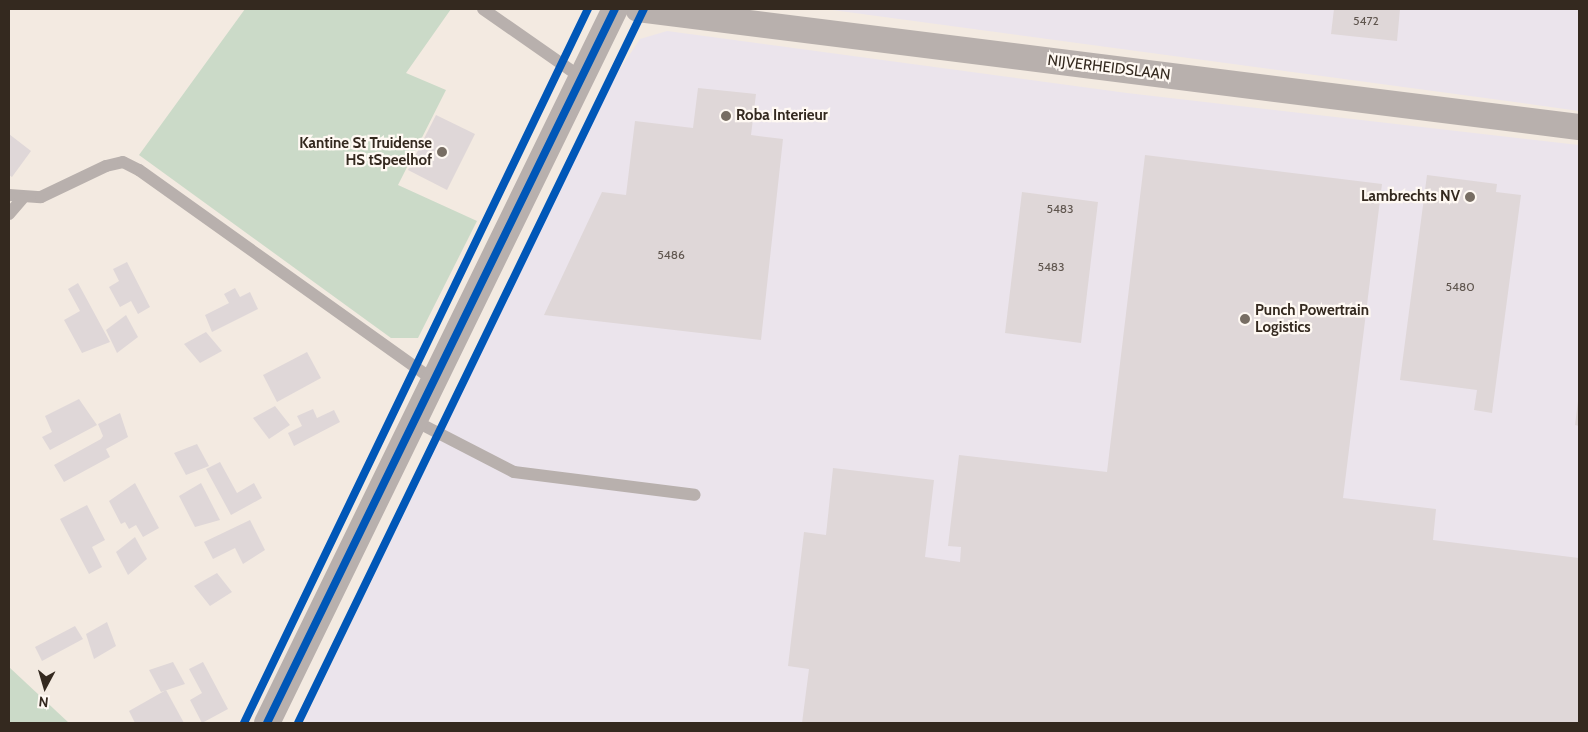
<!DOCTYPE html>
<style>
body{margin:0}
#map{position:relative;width:1588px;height:732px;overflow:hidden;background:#f3eae1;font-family:Cabin,sans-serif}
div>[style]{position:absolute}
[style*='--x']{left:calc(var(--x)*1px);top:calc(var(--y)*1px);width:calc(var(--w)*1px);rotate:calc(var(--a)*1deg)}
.industrial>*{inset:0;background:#ebe4ec}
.green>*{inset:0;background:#cbdac8}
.building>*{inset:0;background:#dfd7d8}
.lane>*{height:12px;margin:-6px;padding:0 6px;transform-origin:6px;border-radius:6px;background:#b8b0ad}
.street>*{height:26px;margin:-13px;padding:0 13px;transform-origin:13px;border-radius:13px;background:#b8b0ad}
.cycleway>*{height:8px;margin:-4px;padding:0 4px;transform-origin:4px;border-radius:4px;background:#0057b8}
.dots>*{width:14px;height:14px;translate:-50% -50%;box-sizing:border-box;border:2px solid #fff9f3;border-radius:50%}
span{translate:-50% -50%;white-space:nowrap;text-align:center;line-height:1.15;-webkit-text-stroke:4.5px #fff9f3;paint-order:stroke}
.number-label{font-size:12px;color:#60564f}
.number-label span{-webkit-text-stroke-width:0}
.street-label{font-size:15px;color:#34291f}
.poi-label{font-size:15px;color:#34291f;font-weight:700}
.left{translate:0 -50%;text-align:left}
.right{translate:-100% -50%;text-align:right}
.frame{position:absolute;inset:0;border:10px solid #34291f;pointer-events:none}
.north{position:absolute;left:20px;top:662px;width:50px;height:50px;-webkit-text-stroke:4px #fff9f3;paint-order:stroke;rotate:186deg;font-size:14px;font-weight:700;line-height:20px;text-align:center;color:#34291f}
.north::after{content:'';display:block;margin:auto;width:18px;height:22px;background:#34291f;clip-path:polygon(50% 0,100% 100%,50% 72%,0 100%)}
</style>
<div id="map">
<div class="industrial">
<i style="clip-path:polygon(825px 9px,1579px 9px,1579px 111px,1500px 100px)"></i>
<i style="clip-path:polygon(667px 31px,1127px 93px,1579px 145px,1579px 723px,303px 723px,614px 78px,640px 39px)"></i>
</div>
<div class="green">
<i style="clip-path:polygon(245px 9px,451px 9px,406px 73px,446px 90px,398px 185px,477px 221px,418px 338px,391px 338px,139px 155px)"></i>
<i style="clip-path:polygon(9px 667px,69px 723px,9px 723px)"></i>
</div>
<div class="building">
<i style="clip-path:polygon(1334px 9px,1400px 9px,1397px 41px,1331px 34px)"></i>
<i style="clip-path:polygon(698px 88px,756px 94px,751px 135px,783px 139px,761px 340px,544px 315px,602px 192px,626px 195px,635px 121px,693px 128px)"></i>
<i style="clip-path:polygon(436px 115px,475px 134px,447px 190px,408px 170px)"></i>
<i style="clip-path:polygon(9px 134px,31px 151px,12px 177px,9px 175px)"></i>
<i style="clip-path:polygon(1145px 155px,1382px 184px,1343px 498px,1436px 509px,1433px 540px,1579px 558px,1579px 723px,802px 723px,809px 669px,788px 666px,804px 532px,826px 535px,833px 468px,934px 480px,925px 557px,960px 562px,961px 547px,948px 546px,959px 455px,1107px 472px)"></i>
<i style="clip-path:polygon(1427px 175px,1497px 184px,1496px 192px,1521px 195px,1492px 413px,1474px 410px,1477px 390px,1400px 380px)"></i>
<i style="clip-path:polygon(1022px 192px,1098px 202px,1081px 343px,1005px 333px)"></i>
<i style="clip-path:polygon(127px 262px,150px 307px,138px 314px,131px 301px,120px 307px,109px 287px,119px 281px,113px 269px)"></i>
<i style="clip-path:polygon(78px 283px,110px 342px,82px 353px,64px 320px,80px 311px,68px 289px)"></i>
<i style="clip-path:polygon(235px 288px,240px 297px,250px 292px,258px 309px,212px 332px,205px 315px,229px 303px,224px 294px)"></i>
<i style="clip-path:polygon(126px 315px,138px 337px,117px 353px,106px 330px)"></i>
<i style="clip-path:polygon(206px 332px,222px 351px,200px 363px,184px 344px)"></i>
<i style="clip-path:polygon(307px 352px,321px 378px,277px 402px,263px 375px)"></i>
<i style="clip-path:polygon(79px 399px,97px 425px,50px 450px,42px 437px,52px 432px,45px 416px)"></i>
<i style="clip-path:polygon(1578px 401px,1579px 401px,1579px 426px,1575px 425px)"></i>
<i style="clip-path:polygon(275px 406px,290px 425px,269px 439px,253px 418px)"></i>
<i style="clip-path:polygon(313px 409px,317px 418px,334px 410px,340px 422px,294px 446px,288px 433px,302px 426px,297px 416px)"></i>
<i style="clip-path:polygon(120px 413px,128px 437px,106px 449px,110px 457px,64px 482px,54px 465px,101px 439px,103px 436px,98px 424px)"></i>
<i style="clip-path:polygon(197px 444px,209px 466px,186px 475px,174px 453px)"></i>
<i style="clip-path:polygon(220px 462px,237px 493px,254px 483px,262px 498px,231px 515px,206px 469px)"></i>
<i style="clip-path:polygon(135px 483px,159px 528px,143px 537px,136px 525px,129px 529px,125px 522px,121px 524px,109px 501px)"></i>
<i style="clip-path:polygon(201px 483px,220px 520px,195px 527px,179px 496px)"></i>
<i style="clip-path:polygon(87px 505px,105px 540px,92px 547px,102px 567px,89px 574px,60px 519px)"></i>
<i style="clip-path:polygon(250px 520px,265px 550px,243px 564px,235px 548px,213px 559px,204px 542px)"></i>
<i style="clip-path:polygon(135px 537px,147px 559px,128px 575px,116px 552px)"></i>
<i style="clip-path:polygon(217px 573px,232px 592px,210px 606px,194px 586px)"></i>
<i style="clip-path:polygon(107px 622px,116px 646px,94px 659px,86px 634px)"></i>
<i style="clip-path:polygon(75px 626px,83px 639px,42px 661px,35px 647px)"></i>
<i style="clip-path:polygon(173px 662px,185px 684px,161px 692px,149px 670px)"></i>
<i style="clip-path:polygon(203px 662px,228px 709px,202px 723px,190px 700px,202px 693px,189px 669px)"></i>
<i style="clip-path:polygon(166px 690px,184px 723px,135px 723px,129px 711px)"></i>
</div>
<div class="lane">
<i style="--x:483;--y:9;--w:121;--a:34.9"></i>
<i style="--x:9;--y:195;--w:32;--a:4"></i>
<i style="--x:41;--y:197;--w:72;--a:-25.5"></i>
<i style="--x:106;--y:166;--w:17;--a:-13"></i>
<i style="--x:123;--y:162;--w:18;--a:27"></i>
<i style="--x:139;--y:170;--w:364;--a:35.5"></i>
<i style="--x:9;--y:214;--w:20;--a:-49"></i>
<i style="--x:415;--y:421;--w:111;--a:27.3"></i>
<i style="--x:514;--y:472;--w:182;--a:7.2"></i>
</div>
<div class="street">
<i style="--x:638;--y:9;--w:948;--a:7.15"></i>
<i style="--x:267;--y:723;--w:794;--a:-64.02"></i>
</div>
<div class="cycleway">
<i style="--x:244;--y:723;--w:793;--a:-64.28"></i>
<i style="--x:267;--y:723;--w:794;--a:-64.02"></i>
<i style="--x:298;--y:723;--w:793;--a:-64.15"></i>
</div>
<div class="dots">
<i style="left:726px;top:116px;background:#776d63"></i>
<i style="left:442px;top:152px;background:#776d63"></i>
<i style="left:1470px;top:197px;background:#776d63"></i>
<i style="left:1245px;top:319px;background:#776d63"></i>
</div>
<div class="number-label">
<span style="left:1366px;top:21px">5472</span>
<span style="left:1060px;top:209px">5483</span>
<span style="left:671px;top:255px">5486</span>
<span style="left:1051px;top:267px">5483</span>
<span style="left:1460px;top:287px">5480</span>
</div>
<div class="street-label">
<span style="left:1109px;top:68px;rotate:7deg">NIJVERHEIDSLAAN</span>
</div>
<div class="poi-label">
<span class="left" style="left:736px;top:116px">Roba Interieur</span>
<span class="right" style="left:432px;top:152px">Kantine St Truidense<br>HS tSpeelhof</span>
<span class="right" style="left:1460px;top:197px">Lambrechts NV</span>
<span class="left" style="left:1255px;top:319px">Punch Powertrain<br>Logistics</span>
</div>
<div class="frame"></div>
<div class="north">N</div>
</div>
